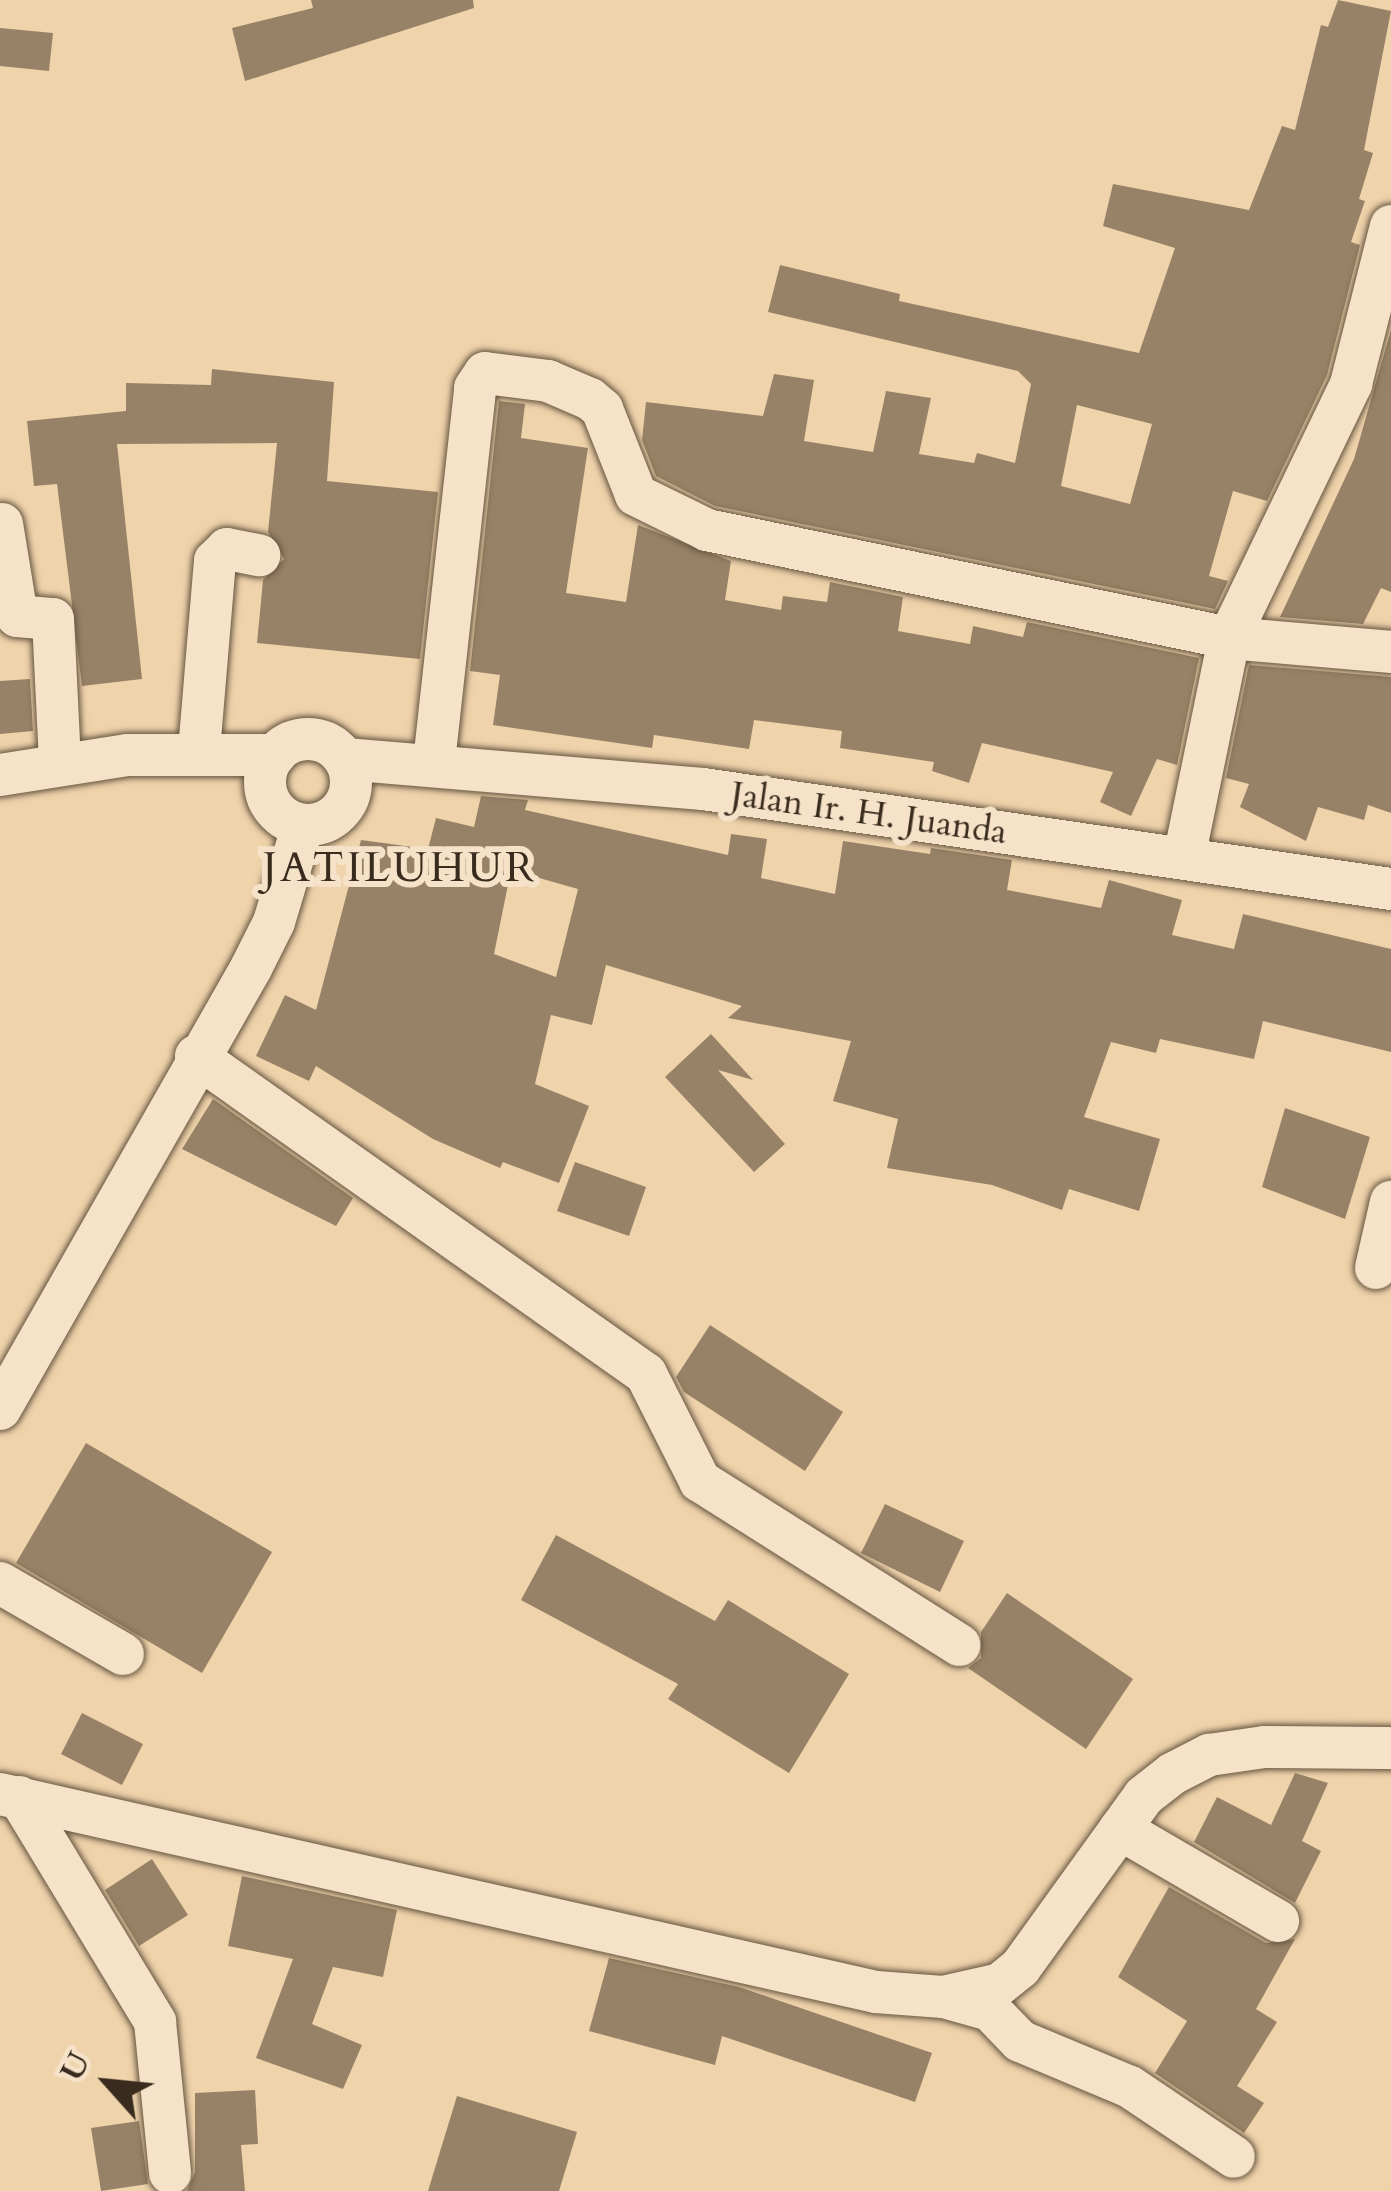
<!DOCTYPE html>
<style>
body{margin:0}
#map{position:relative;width:1391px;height:2191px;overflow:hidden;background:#efd3ab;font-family:Cardo,serif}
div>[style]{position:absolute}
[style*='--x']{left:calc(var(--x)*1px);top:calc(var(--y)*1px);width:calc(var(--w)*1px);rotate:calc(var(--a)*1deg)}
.building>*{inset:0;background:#988267}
.roads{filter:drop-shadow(0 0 3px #665540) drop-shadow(0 0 3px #665540)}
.minor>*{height:42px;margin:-21px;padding:0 21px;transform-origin:21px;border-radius:21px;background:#f5e2c8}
.minor>.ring{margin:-21px;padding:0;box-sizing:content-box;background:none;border:42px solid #f5e2c8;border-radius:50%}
span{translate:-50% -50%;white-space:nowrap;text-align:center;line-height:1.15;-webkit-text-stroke:12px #f5e2c8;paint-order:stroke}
.street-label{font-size:36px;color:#392b1d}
.quarter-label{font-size:42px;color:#392b1d;letter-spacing:3px}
.north{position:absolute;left:48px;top:2023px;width:120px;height:120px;-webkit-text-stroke:9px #f5e2c8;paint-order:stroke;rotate:297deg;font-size:33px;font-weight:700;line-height:48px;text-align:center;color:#392b1d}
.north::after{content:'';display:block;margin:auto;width:42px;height:54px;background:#392b1d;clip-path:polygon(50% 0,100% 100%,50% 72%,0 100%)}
</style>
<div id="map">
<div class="building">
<i style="clip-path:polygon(311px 0,473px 0,474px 8px,245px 81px,232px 28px,313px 8px)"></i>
<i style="clip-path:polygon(evenodd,1338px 0,1391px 11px,1364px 150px,1373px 153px,1359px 199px,1365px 201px,1351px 242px,1360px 245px,1327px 375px,1267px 501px,1233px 491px,1209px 576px,1228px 581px,1215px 609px,715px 506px,656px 476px,642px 440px,646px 402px,763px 416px,774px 374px,814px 380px,804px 441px,873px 452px,886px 391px,931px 398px,919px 454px,974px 463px,977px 453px,1015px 463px,1031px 384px,1018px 371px,768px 312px,780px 265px,900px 294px,899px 301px,1139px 353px,1175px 248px,1103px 226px,1113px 184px,1249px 210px,1282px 126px,1295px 130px,1321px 25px,1328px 27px,1338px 0,1077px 405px,1152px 424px,1130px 504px,1061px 486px,1077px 405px)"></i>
<i style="clip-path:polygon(0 28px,53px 33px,49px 71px,0 66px)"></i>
<i style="clip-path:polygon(1391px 330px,1391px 592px,1381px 588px,1363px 624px,1280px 617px,1354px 459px)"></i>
<i style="clip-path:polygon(212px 369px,334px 382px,327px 481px,438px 492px,420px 659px,257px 643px,263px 580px,284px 559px,268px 532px,277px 443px,117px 444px,142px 679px,82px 686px,57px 484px,34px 486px,27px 421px,126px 411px,126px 383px,211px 385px)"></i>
<i style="clip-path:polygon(499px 401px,525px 404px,521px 438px,588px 448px,566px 593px,626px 602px,638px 525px,731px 561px,725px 600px,781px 610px,783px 596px,827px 602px,830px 582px,903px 597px,898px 631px,970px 644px,973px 626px,1023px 637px,1027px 622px,1199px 658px,1177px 765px,1157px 759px,1131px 816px,1100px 802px,1113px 772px,982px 743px,969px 783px,932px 771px,934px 762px,840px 748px,842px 731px,754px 720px,749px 749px,654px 735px,652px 748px,493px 725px,500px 675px,470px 671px)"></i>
<i style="clip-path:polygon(1249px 665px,1391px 677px,1391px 813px,1368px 805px,1364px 820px,1318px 807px,1306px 841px,1240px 807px,1249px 784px,1226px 778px)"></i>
<i style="clip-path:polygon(30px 679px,33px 731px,0 734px,0 681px)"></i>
<i style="clip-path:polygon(evenodd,481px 796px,528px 800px,525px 810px,728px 855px,731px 834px,767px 839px,761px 878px,835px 894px,843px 841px,930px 854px,931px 848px,1012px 860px,1007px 890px,1101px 908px,1109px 880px,1182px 900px,1172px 935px,1234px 949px,1243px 914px,1391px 949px,1391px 1052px,1263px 1021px,1254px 1059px,1160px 1039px,1156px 1053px,1111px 1042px,1084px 1117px,1160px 1139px,1139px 1211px,1069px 1189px,1062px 1210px,992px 1185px,887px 1168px,898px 1119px,833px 1101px,851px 1041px,728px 1018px,742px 1006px,606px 965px,592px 1025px,551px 1015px,535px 1084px,589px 1106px,559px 1183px,503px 1162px,500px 1168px,433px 1139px,316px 1066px,309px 1081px,256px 1056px,285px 995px,316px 1010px,361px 840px,428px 849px,436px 818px,474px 827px,481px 796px,511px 870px,578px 889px,556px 977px,494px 954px,511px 870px)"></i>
<i style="clip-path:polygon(711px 1034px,753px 1080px,718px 1070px,785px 1144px,754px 1172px,665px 1077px)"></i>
<i style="clip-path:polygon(213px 1099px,353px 1198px,336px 1226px,182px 1149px)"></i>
<i style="clip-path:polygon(1285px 1108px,1370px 1137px,1345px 1219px,1262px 1187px)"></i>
<i style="clip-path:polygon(575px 1162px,646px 1187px,629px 1236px,557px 1211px)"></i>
<i style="clip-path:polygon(710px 1325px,843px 1412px,805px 1471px,684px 1392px,676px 1377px)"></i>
<i style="clip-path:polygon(86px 1443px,272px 1552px,202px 1673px,16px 1563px)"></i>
<i style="clip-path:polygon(885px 1504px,964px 1541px,940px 1592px,861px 1553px)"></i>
<i style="clip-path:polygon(556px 1535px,715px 1621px,728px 1600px,849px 1674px,789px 1773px,668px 1699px,678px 1684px,521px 1600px)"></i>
<i style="clip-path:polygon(1007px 1593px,1133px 1679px,1086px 1749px,968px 1668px,981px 1658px,981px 1632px)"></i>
<i style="clip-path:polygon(82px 1713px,143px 1744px,122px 1785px,61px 1754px)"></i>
<i style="clip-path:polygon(1295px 1773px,1328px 1783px,1302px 1841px,1321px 1851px,1295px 1903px,1194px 1842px,1217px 1797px,1271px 1825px)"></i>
<i style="clip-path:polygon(152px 1859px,188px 1915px,139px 1946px,105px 1890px)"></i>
<i style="clip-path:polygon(242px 1876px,397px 1910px,383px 1977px,333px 1967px,312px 2024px,362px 2045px,343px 2089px,256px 2058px,293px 1959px,228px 1946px)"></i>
<i style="clip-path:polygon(1169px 1887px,1266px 1943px,1295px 1939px,1256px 2009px,1277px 2022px,1237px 2086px,1264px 2103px,1244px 2133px,1155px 2073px,1187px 2021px,1118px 1977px)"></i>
<i style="clip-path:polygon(609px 1958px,739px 1987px,932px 2053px,915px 2102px,722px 2036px,715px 2065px,589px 2031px)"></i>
<i style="clip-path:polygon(255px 2090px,258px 2144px,241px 2145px,245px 2191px,187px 2191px,195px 2172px,195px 2093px)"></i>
<i style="clip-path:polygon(457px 2096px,577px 2132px,559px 2191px,428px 2191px)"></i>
<i style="clip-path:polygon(139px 2121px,148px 2184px,101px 2191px,91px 2128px)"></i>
</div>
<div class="roads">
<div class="minor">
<i style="--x:2;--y:524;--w:93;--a:80.7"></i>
<i style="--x:17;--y:616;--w:36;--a:5"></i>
<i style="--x:53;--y:619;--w:141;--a:87.2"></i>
<i class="ring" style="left:265px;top:739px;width:44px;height:44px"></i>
<i style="--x:199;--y:751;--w:191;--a:-85.2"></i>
<i style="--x:215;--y:561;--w:17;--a:-45"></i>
<i style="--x:227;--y:549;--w:33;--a:11"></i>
<i style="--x:345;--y:759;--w:359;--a:4.8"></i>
<i style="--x:703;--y:789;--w:695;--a:8.27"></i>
<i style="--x:434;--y:762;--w:376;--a:-83.7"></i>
<i style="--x:475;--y:388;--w:18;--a:-56"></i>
<i style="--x:485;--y:373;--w:64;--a:7.2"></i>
<i style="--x:548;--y:381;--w:46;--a:23.2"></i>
<i style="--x:590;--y:399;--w:16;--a:40"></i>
<i style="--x:602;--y:409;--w:92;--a:68.4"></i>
<i style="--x:636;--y:495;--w:79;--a:26.2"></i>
<i style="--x:707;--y:530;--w:533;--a:11.69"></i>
<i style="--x:1229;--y:638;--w:163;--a:4.9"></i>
<i style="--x:0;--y:775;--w:129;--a:-8.9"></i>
<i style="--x:127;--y:755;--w:148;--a:0"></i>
<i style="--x:1184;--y:858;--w:225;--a:-78.4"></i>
<i style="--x:1229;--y:638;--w:282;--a:-64.3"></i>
<i style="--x:1351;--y:384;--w:163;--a:-75.8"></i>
<i style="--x:196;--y:1056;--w:551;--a:35.25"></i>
<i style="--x:646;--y:1374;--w:120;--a:63.2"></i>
<i style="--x:700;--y:1481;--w:307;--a:32.3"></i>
<i style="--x:1376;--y:1268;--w:68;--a:-77.2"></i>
<i style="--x:0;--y:1409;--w:507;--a:-60.35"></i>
<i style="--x:251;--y:968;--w:51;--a:-63.4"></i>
<i style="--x:274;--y:922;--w:101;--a:-73.4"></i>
<i style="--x:0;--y:1583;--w:142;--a:30"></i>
<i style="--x:0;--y:1794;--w:898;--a:12.74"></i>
<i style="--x:876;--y:1992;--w:67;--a:4.3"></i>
<i style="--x:943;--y:1997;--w:58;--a:-12.8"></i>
<i style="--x:1000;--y:1984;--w:26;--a:-39"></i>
<i style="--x:1020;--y:1968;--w:212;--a:-54.2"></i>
<i style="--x:1144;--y:1796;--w:36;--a:-38"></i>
<i style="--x:1172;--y:1774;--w:42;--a:-27.2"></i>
<i style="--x:1209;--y:1755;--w:56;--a:-8.3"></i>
<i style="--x:1264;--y:1747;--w:127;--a:0.5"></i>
<i style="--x:19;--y:1797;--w:263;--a:58.8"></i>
<i style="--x:155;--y:2022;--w:152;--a:84.3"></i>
<i style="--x:1120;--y:1829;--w:183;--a:30.2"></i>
<i style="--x:944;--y:1997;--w:48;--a:15.8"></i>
<i style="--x:990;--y:2010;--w:43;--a:45.9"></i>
<i style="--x:1020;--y:2041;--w:119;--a:22.7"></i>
<i style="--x:1130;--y:2087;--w:125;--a:33.9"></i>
</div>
</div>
<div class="street-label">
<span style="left:869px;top:813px;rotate:8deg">Jalan Ir. H. Juanda</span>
</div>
<div class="quarter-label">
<span style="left:400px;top:868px">JATILUHUR</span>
</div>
<div class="north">U</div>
</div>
